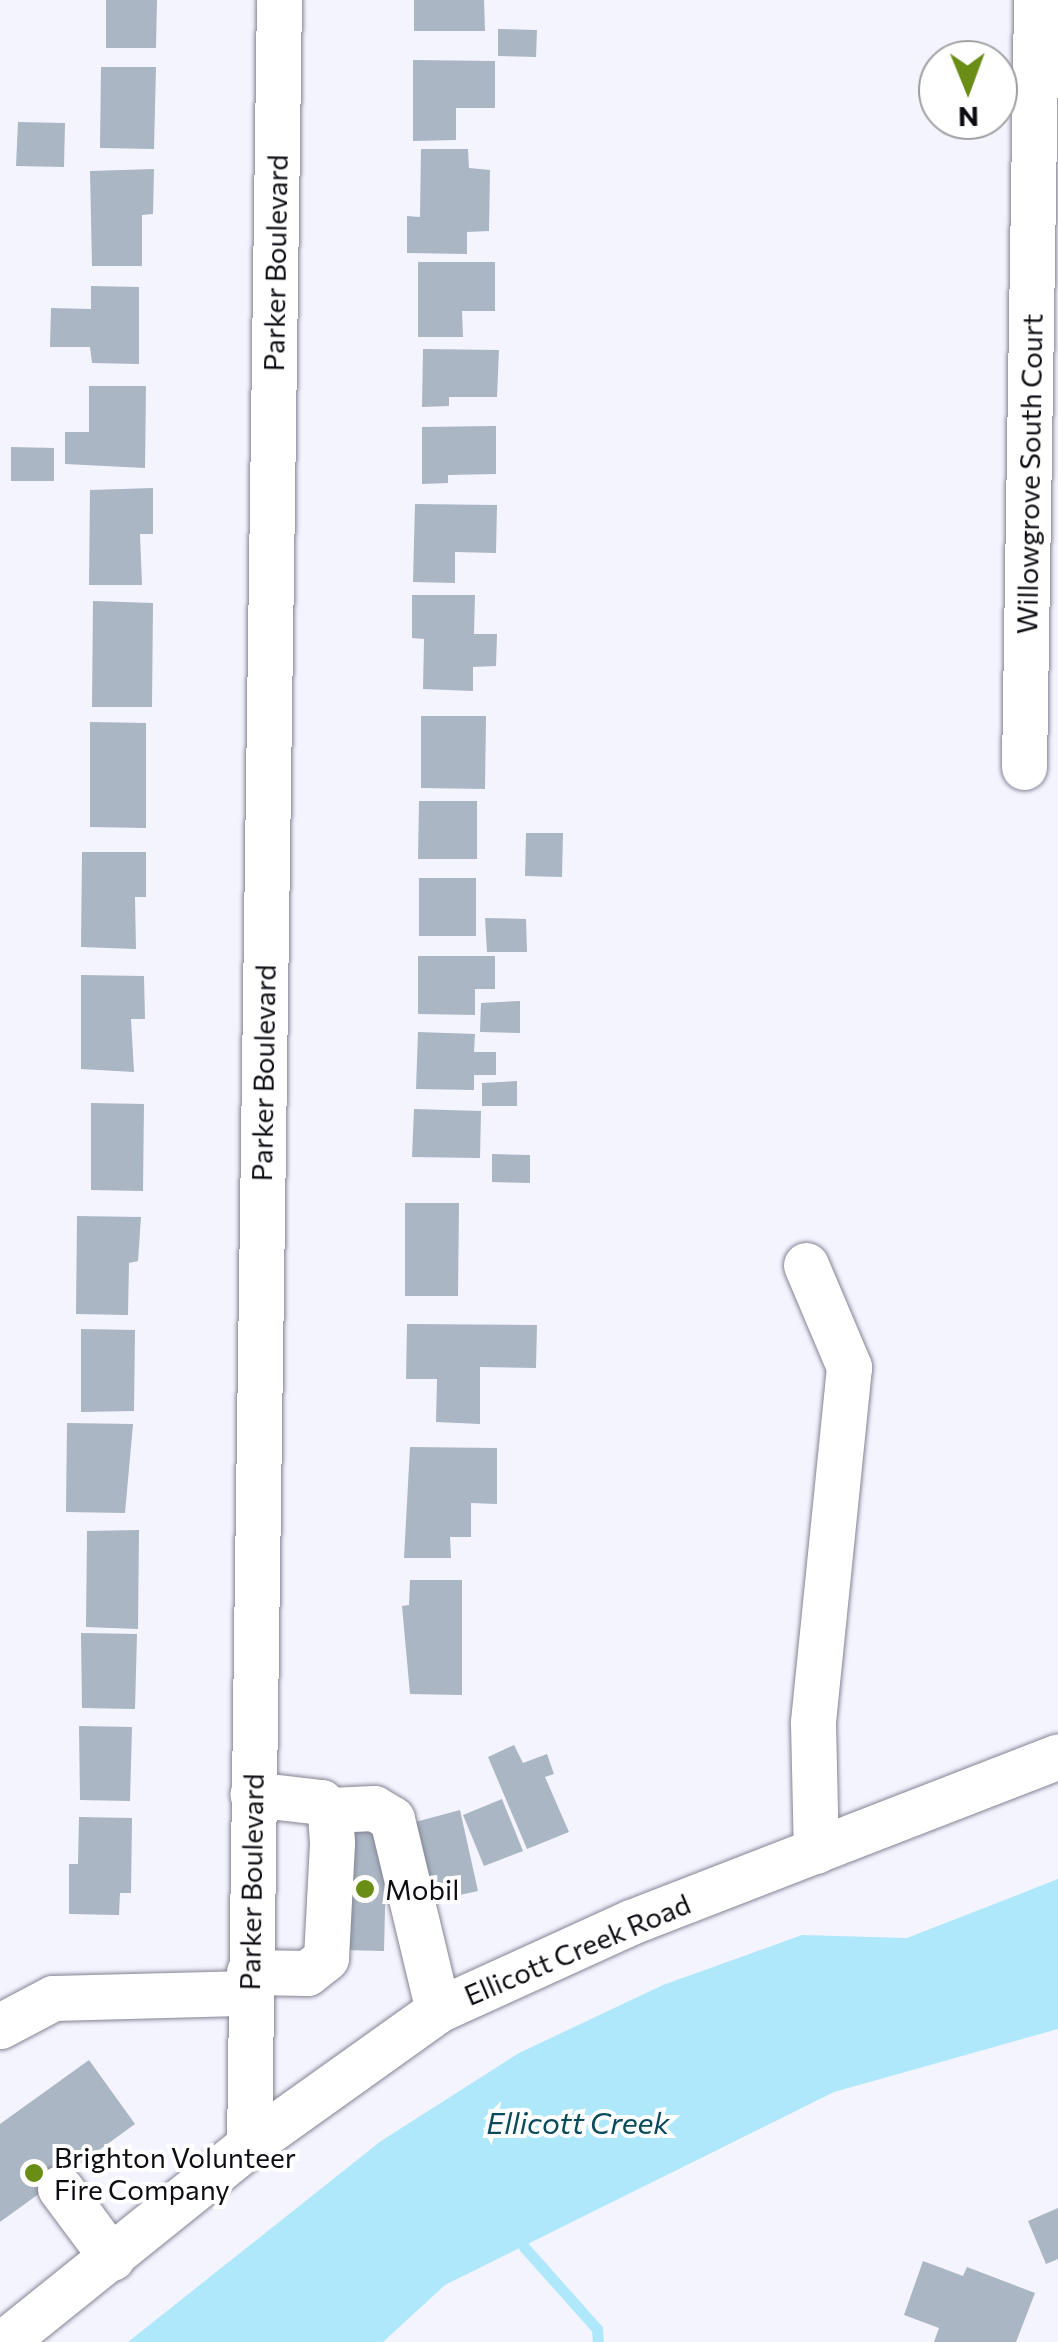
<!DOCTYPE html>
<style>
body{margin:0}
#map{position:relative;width:1058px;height:2342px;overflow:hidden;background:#f4f4ff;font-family:Commissioner,sans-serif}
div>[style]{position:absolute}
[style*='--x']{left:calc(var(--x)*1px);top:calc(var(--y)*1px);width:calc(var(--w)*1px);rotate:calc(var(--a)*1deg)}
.water>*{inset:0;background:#afe8fb}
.stream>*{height:11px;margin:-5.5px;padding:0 5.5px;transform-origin:5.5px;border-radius:5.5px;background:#afe8fb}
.building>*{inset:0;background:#aab6c3}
.roads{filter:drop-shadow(0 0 2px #838393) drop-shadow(0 0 2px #838393)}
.minor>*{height:45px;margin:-22.5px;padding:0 22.5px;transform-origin:22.5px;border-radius:22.5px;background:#fff}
.dots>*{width:28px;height:28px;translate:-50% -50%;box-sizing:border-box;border:5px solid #fff;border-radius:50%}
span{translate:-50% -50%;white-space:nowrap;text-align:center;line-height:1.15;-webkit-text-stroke:8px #fff;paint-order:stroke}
.street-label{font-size:28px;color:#0c0c12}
.poi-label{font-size:28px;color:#0c0c12}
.left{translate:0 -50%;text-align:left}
.water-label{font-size:30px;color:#0a4b5b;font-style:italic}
.north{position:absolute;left:918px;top:40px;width:100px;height:100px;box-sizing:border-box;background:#fff;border:2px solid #9e9ea0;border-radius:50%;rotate:179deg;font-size:28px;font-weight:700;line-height:40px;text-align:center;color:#0c0c12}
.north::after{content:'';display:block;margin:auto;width:35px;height:45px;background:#6a8d16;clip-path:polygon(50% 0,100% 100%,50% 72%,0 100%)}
</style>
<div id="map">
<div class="water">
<i style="clip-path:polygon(1058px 1879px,1058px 2029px,834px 2092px,445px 2285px,383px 2342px,128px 2342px,381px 2141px,519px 2053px,663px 1985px,802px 1935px,907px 1938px)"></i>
</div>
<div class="stream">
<i style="--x:524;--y:2247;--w:110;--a:48.3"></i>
<i style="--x:597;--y:2329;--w:13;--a:86"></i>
</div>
<div class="building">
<i style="clip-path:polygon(106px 0,157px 0,156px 48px,106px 48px)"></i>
<i style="clip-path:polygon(414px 0,484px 0,485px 31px,414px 31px)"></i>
<i style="clip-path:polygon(498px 29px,537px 30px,536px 57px,498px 56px)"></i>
<i style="clip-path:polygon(413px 60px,495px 61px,495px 108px,456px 108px,456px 140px,413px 141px)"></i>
<i style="clip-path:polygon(101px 67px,156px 67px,154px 149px,100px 148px)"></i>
<i style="clip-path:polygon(18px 122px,65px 123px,64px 167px,16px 166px)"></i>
<i style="clip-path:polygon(421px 149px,468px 149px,469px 168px,490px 170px,489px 231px,467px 232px,467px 254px,407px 253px,407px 216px,420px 217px)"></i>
<i style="clip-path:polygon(154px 169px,153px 214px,142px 215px,142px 266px,92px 266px,90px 171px)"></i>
<i style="clip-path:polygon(418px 262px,495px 262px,495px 311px,462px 311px,463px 337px,418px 337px)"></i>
<i style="clip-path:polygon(91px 286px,139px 287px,139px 364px,92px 363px,90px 347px,50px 347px,51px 308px,91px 309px)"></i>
<i style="clip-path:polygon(423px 349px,499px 350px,497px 397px,449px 397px,449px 406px,422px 407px)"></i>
<i style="clip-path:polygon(89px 386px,146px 386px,145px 468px,65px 464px,65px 432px,89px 432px)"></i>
<i style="clip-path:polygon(496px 426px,496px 474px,448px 475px,448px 483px,422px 484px,422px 427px)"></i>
<i style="clip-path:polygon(11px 447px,54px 448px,54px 481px,11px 481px)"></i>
<i style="clip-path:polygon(153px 488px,153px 534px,140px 534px,142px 585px,89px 585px,90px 490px)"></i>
<i style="clip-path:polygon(415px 504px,497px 505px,496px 553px,455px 552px,455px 583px,413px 582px)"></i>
<i style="clip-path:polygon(412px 595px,475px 595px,474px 634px,497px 634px,496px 666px,473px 667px,473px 691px,423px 689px,424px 639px,412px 638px)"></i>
<i style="clip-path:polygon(93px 601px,153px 603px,152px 707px,92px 707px)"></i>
<i style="clip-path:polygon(421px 716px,486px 716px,485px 789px,421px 788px)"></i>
<i style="clip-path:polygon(90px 722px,146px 723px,146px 828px,90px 827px)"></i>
<i style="clip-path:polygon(419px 801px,477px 801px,477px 859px,418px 859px)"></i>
<i style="clip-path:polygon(526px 833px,563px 833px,562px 877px,525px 876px)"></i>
<i style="clip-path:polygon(82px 852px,146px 852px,146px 897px,135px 897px,136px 949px,81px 947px)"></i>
<i style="clip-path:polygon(419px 878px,476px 878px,476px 936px,419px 936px)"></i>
<i style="clip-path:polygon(485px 918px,526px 919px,527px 952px,487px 952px)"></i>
<i style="clip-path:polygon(418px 956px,495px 956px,495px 989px,475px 989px,475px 1015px,418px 1014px)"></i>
<i style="clip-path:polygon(81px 975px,144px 976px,145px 1019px,131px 1019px,134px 1072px,81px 1069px)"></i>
<i style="clip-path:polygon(520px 1001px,520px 1033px,480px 1032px,481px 1003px)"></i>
<i style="clip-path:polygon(418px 1032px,475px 1034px,474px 1052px,496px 1052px,496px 1075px,474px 1075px,474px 1090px,416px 1089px)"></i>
<i style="clip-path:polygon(517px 1081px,517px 1106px,482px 1106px,482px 1083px)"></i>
<i style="clip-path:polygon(91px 1103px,144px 1104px,143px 1191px,91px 1190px)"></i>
<i style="clip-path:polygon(414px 1109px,481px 1111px,480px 1158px,412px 1157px)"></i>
<i style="clip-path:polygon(492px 1154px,530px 1155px,530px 1183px,492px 1182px)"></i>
<i style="clip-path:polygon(405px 1203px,459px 1203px,458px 1296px,405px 1296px)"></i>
<i style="clip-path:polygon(77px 1216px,141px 1217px,138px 1261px,129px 1263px,128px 1315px,76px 1314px)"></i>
<i style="clip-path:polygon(407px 1324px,537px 1325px,536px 1368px,480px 1367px,480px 1424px,436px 1422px,437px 1379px,406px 1379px)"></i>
<i style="clip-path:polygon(81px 1329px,135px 1330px,134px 1411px,81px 1412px)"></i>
<i style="clip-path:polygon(67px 1423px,133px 1424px,125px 1513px,66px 1512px)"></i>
<i style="clip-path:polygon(410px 1447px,497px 1448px,497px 1504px,471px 1503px,471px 1537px,450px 1537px,451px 1558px,404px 1558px)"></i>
<i style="clip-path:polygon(139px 1530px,138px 1629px,86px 1627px,87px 1531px)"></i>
<i style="clip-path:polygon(410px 1580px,462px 1580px,462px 1695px,410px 1694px,402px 1606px,409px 1605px)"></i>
<i style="clip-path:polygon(81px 1633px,137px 1634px,135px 1709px,82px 1708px)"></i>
<i style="clip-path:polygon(79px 1726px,132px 1727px,130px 1801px,80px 1800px)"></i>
<i style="clip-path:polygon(514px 1745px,523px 1763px,547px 1754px,554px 1774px,545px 1777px,569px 1832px,527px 1849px,488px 1757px)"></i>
<i style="clip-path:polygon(502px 1799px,523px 1851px,484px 1866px,463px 1815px)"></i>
<i style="clip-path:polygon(460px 1810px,478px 1891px,428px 1902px,408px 1824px)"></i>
<i style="clip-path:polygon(79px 1817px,132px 1818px,131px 1893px,120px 1893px,119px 1915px,69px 1914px,69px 1864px,78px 1864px)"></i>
<i style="clip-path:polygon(345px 1826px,387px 1827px,384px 1951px,342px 1950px)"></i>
<i style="clip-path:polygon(89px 2060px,135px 2124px,0 2222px,0 2124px)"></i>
<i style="clip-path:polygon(1058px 2208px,1058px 2259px,1046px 2264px,1028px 2221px)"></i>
<i style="clip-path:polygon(923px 2261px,963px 2276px,967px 2267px,1035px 2293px,1016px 2342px,934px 2342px,939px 2328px,904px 2315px)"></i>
</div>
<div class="roads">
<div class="minor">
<i style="--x:1024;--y:767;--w:767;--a:-89.1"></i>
<i style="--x:806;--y:1265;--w:111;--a:67.1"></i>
<i style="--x:849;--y:1367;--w:358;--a:95.8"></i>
<i style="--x:813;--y:1723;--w:128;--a:88.7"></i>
<i style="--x:330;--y:1810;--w:44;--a:-2.6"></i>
<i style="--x:374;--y:1808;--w:21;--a:31"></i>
<i style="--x:392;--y:1819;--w:196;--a:76.5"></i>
<i style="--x:249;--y:1972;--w:58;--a:1"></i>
<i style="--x:307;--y:1973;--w:24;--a:-38"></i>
<i style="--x:326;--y:1958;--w:116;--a:-87"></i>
<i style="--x:332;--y:1842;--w:32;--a:-94"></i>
<i style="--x:330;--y:1810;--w:12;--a:-138"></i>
<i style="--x:321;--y:1802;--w:69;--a:-173.4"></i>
<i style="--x:0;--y:2026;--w:60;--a:-27.8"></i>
<i style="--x:53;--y:1998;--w:196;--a:-1.5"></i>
<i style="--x:249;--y:2145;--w:2145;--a:-89.2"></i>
<i style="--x:60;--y:2188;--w:87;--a:53.4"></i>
<i style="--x:4;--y:2342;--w:314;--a:-38.8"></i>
<i style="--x:249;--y:2145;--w:232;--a:-35.5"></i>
<i style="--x:438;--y:2010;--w:212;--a:-24.5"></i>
<i style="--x:631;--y:1922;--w:458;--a:-21.2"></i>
</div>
</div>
<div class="dots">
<i style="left:365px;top:1889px;background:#6a8d16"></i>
<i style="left:34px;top:2173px;background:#6a8d16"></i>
</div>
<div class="street-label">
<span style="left:275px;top:263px;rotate:-89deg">Parker Boulevard</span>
<span style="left:1029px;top:474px;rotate:-89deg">Willowgrove South Court</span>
<span style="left:263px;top:1073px;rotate:-89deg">Parker Boulevard</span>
<span style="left:251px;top:1882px;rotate:-89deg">Parker Boulevard</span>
<span style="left:577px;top:1949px;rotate:-23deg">Ellicott Creek Road</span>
</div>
<div class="poi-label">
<span class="left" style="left:385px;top:1889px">Mobil</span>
<span class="left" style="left:54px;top:2173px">Brighton Volunteer<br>Fire Company</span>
</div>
<div class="water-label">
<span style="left:578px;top:2122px">Ellicott Creek</span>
</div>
<div class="north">N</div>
</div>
